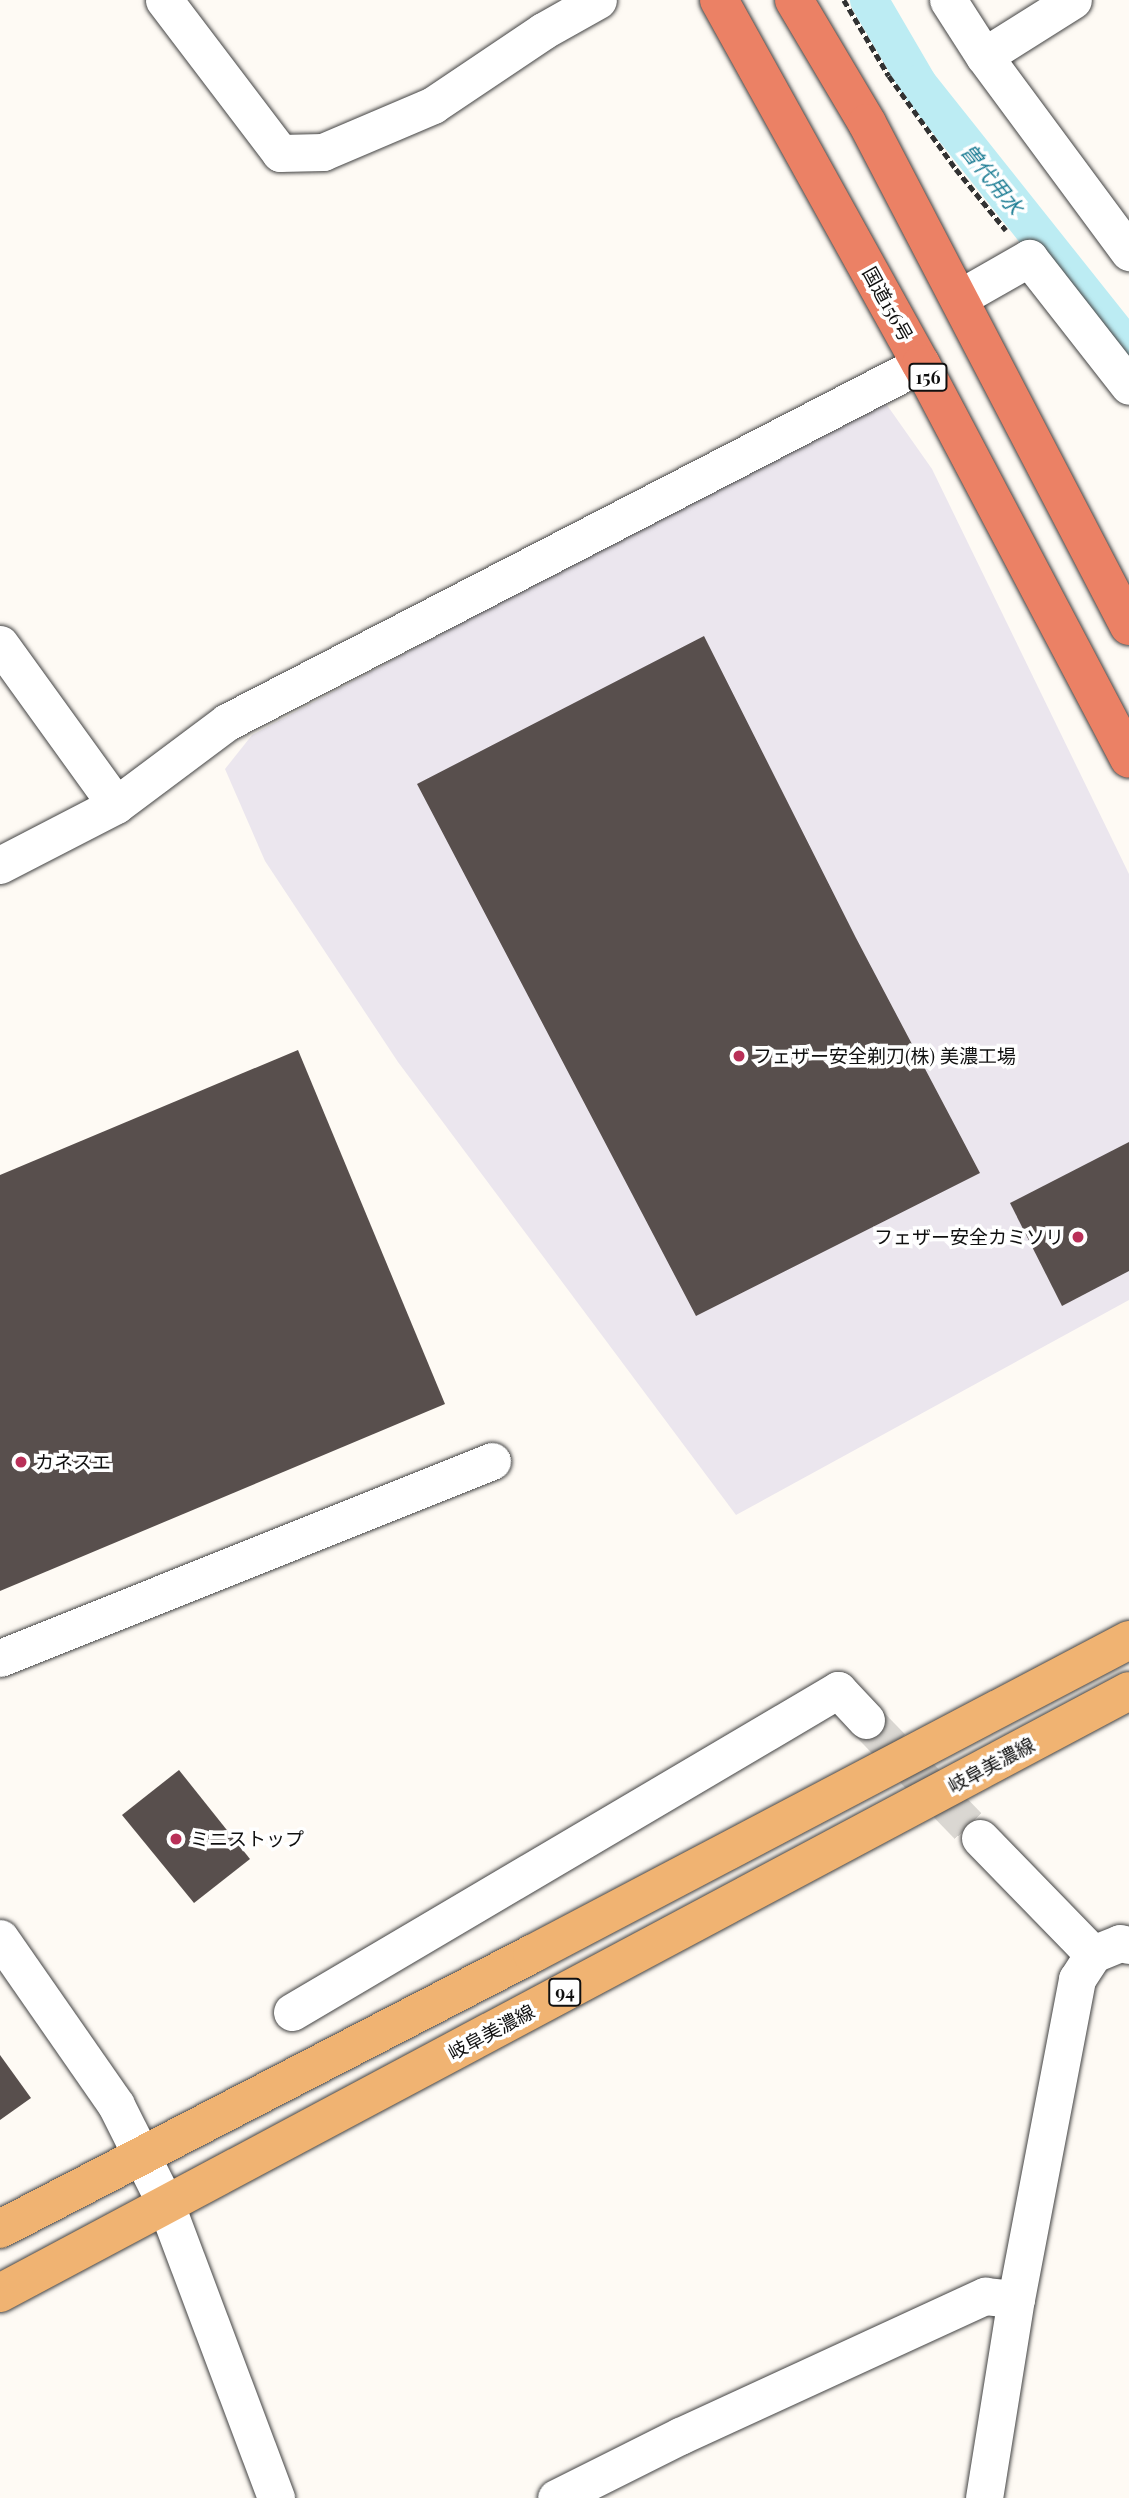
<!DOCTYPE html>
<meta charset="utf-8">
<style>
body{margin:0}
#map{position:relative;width:1129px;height:2498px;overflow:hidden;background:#fefaf4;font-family:"Playfair Display","Noto Sans JP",serif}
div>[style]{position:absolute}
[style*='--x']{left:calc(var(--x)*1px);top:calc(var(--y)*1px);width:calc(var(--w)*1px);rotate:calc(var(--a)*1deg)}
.industrial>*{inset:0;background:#ebe6ee}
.canal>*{height:38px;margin:-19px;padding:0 19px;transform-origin:19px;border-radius:19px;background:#bcecf3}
.building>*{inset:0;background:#584f4d}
.minor-tunnel>*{height:37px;margin-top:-18.5px;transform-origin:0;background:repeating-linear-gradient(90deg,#dad7d2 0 37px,transparent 0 55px)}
.path>*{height:4.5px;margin-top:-2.25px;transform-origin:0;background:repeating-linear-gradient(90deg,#323232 0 7px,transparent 0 10.5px)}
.roads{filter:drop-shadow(0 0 2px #434343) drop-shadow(0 0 2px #434343)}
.minor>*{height:37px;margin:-18.5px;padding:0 18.5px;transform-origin:18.5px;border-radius:18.5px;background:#fff}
.major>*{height:38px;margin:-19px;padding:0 19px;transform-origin:19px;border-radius:19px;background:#f0b372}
.highway>*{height:38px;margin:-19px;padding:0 19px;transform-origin:19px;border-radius:19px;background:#eb8165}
.dots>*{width:19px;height:19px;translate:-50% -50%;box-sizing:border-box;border:4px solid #fff;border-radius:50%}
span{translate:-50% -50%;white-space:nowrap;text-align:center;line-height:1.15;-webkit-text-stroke:7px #fff;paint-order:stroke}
.shield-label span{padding:2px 5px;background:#fff;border:2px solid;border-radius:5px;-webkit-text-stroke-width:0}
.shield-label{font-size:18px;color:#101010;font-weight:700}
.street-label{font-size:19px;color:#101010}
.poi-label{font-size:19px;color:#101010}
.left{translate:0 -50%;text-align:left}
.right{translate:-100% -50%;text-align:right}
.water-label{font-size:21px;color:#1f7e95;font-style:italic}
</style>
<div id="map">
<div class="industrial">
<i style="clip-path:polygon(882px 398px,932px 469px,1129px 874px,1129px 1300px,736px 1515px,398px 1062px,265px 861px,225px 769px,252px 735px)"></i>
</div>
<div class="canal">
<i style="--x:869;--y:0;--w:97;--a:59.7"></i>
<i style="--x:918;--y:84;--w:339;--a:51.5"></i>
</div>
<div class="building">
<i style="clip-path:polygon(704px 636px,856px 938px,980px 1173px,696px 1316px,417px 784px)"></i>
<i style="clip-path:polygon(298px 1050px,445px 1404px,0 1591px,0 1175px)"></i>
<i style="clip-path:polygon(1129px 1142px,1129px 1271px,1062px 1306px,1010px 1203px)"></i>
<i style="clip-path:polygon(179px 1770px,250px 1859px,194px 1903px,122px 1815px)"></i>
<i style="clip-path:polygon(0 2055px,31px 2098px,0 2120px)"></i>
</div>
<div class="minor-tunnel">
<i style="--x:866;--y:1720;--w:164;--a:46"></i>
</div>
<div class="path">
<i style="--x:844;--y:0;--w:88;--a:59.4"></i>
<i style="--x:889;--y:76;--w:115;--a:54.2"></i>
<i style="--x:956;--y:169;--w:79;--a:50.7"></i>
</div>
<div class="roads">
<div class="minor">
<i style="--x:164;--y:0;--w:192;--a:52.8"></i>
<i style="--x:280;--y:153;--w:43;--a:-1.3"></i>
<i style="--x:323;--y:152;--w:120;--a:-23.1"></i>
<i style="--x:433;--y:105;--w:133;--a:-33.9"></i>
<i style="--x:543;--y:31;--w:63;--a:-29.4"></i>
<i style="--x:948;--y:0;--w:67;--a:57.3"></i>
<i style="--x:984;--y:56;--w:244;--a:53.5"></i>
<i style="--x:984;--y:56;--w:105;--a:-32.2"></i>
<i style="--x:959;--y:298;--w:81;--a:-29.7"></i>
<i style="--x:1029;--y:258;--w:162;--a:52"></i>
<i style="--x:0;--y:644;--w:198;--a:54.2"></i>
<i style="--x:116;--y:805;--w:131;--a:152.7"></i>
<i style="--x:116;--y:805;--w:139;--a:-36.8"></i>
<i style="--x:227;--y:722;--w:781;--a:-27.29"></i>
<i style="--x:0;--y:1658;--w:530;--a:-21.82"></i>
<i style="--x:980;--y:1838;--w:162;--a:45.8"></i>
<i style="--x:1093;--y:1954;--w:29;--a:-22"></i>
<i style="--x:1120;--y:1943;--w:9;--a:13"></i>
<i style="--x:0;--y:1938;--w:203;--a:55.2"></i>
<i style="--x:116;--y:2105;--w:112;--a:63.4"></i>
<i style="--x:166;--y:2205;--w:313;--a:69.4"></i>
<i style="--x:292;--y:2012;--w:634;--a:-30.53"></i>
<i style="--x:838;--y:1690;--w:41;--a:47"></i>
<i style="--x:556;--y:2498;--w:139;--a:-26.6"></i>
<i style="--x:680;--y:2436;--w:336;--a:-24.7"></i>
<i style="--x:985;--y:2296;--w:31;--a:6"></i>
<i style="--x:984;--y:2498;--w:202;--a:-80.9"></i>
<i style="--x:1016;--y:2299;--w:326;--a:-79.2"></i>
<i style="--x:1077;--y:1979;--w:30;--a:-57"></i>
</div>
<div class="major">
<i style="--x:0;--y:2229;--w:599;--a:-27.34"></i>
<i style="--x:532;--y:1954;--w:675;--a:-27.74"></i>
<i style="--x:0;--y:2293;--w:1279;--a:-28.07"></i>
</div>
<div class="highway">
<i style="--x:719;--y:0;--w:416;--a:61"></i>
<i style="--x:921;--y:364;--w:446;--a:62.2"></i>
<i style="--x:794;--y:0;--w:143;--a:59.3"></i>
<i style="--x:867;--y:123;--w:567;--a:62.49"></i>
</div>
</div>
<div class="dots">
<i style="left:739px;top:1056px;background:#b93058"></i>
<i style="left:1078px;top:1237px;background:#b93058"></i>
<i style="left:21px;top:1462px;background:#b93058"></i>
<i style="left:176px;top:1839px;background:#b93058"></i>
</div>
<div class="shield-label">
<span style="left:928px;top:377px">156</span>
<span style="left:565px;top:1992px">94</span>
</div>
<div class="street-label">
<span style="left:888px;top:304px;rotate:61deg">国道156号</span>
<span style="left:991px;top:1765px;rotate:-28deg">岐阜美濃線</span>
<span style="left:491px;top:2032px;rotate:-28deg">岐阜美濃線</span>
</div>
<div class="poi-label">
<span class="left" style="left:753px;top:1056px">フェザー安全剃刀(株) 美濃工場</span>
<span class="right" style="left:1064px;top:1237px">フェザー安全カミソリ</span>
<span class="left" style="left:35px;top:1462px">カネスエ</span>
<span class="left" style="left:190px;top:1839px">ミニストップ</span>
</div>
<div class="water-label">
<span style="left:993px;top:178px;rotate:51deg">曽代用水</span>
</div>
</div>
